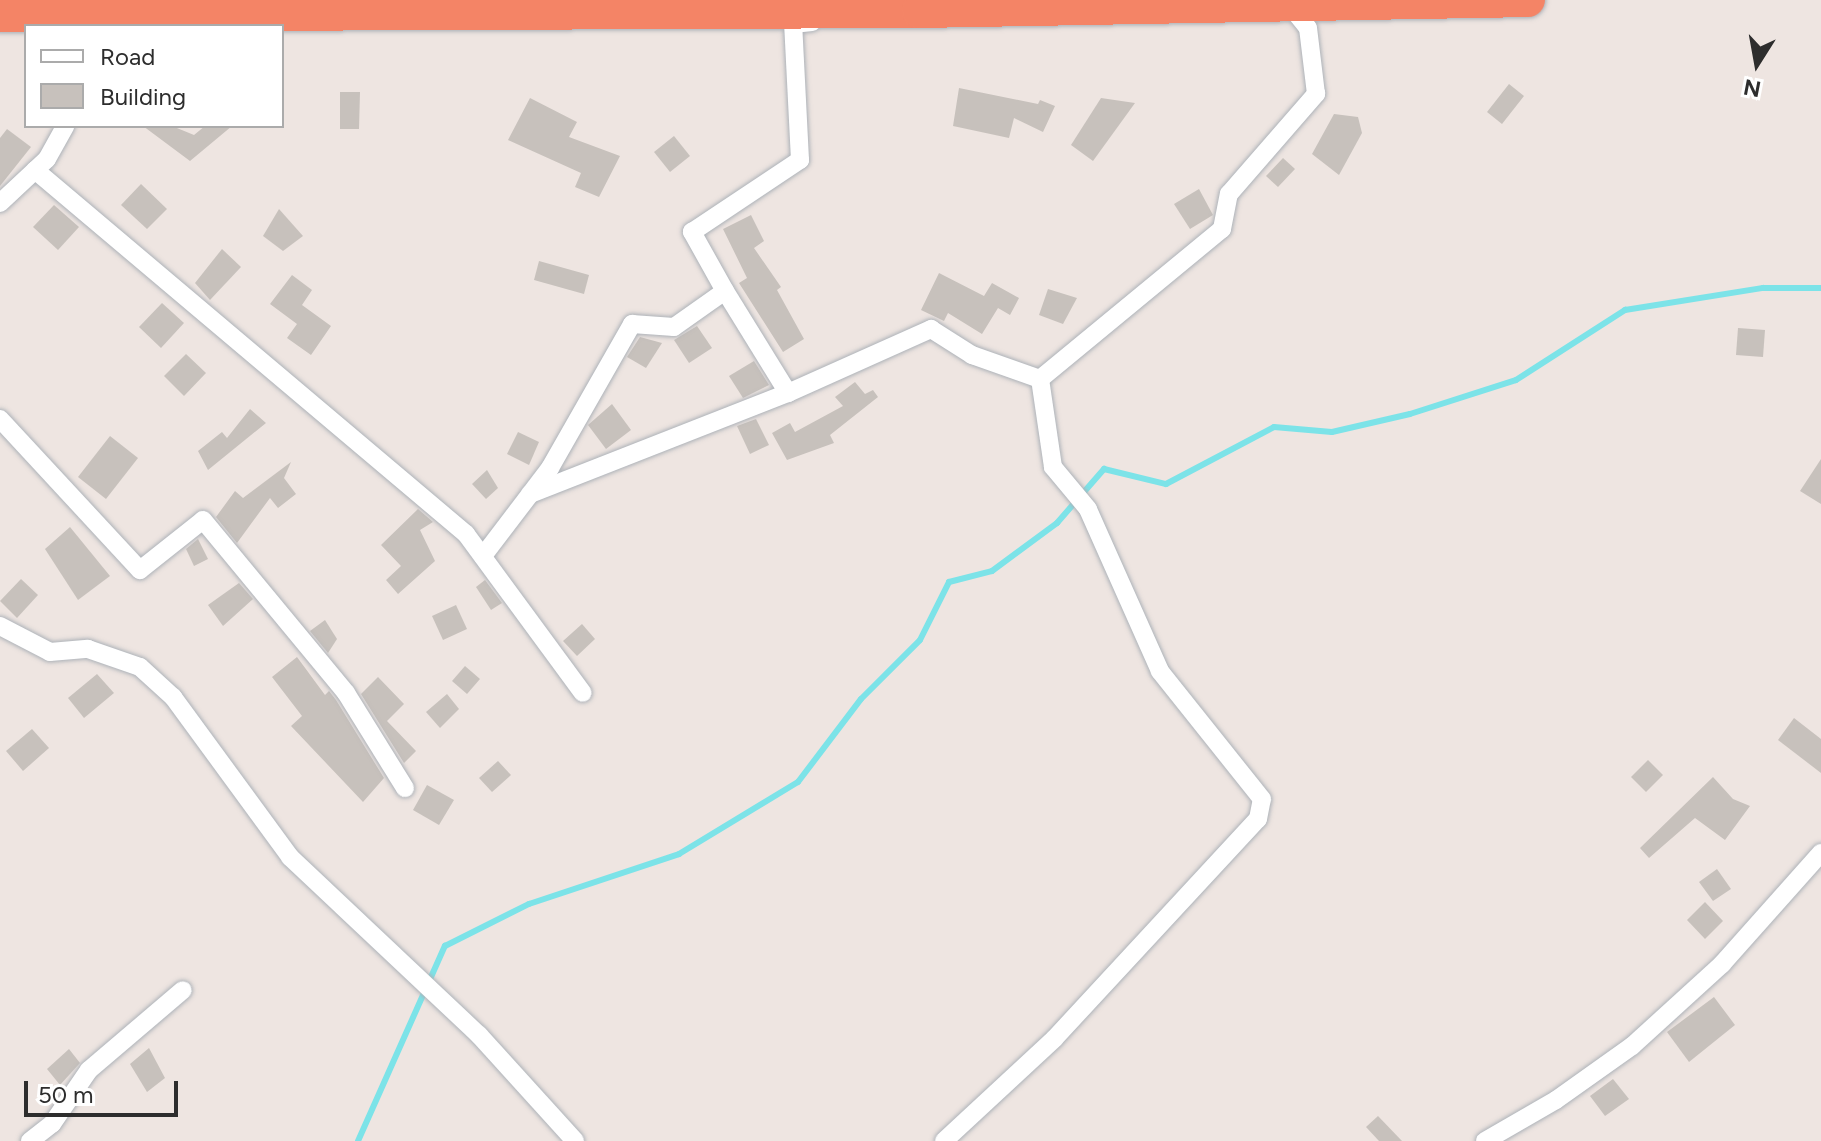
<!DOCTYPE html>
<style>
body{margin:0}
#map{position:relative;width:1821px;height:1141px;overflow:hidden;background:#eee5e1;font-family:Figtree,sans-serif}
div>[style]{position:absolute}
[style*='--x']{left:calc(var(--x)*1px);top:calc(var(--y)*1px);width:calc(var(--w)*1px);rotate:calc(var(--a)*1deg)}
.stream>*{height:6px;margin:-3px;padding:0 3px;transform-origin:3px;border-radius:3px;background:#7ce3e8}
.building>*{inset:0;background:#c7c1bc}
.roads{filter:drop-shadow(0 0 2px #adb2b8) drop-shadow(0 0 2px #adb2b8)}
.street>*{height:18px;margin:-9px;padding:0 9px;transform-origin:9px;border-radius:9px;background:#fff}
.highway>*{height:34px;margin:-17px;padding:0 17px;transform-origin:17px;border-radius:17px;background:#f48466}
span{translate:-50% -50%;white-space:nowrap;text-align:center;line-height:1.15;-webkit-text-stroke:8px #fff;paint-order:stroke}
.legend{position:absolute;left:24px;top:24px;width:260px;height:104px;box-sizing:border-box;background:#fff;border:2px solid #ababab;margin:0;padding:10px 14px;list-style:none;font-size:24px;color:#2d2d2d}
.legend li{display:flex;align-items:center;gap:16px;height:40px}
.legend b{width:40px;border:2px solid #ababab}
.north{position:absolute;left:1717px;top:24px;width:80px;height:80px;-webkit-text-stroke:6px #fff;paint-order:stroke;rotate:191deg;font-size:22px;font-weight:700;line-height:32px;text-align:center;color:#2d2d2d}
.north::after{content:'';display:block;margin:auto;width:28px;height:36px;background:#2d2d2d;clip-path:polygon(50% 0,100% 100%,50% 72%,0 100%)}
.scale{position:absolute;left:24px;top:1081px;width:154px;height:36px;box-sizing:border-box;border:4px solid #2d2d2d;border-top:0;padding-left:10px;font-size:24px;line-height:28px;white-space:nowrap;color:#2d2d2d;-webkit-text-stroke:6px #fff;paint-order:stroke}
</style>
<div id="map">
<div class="stream">
<i style="--x:358;--y:1141;--w:214;--a:-66"></i>
<i style="--x:445;--y:946;--w:94;--a:-26.6"></i>
<i style="--x:529;--y:904;--w:158;--a:-18.4"></i>
<i style="--x:679;--y:854;--w:139;--a:-31.2"></i>
<i style="--x:798;--y:782;--w:104;--a:-52.8"></i>
<i style="--x:861;--y:699;--w:83;--a:-45"></i>
<i style="--x:920;--y:640;--w:65;--a:-63.4"></i>
<i style="--x:949;--y:582;--w:44;--a:-14.3"></i>
<i style="--x:992;--y:571;--w:81;--a:-36.4"></i>
<i style="--x:1057;--y:523;--w:72;--a:-49"></i>
<i style="--x:1104;--y:469;--w:64;--a:13.6"></i>
<i style="--x:1166;--y:484;--w:122;--a:-27.8"></i>
<i style="--x:1274;--y:427;--w:58;--a:4.9"></i>
<i style="--x:1332;--y:432;--w:80;--a:-13"></i>
<i style="--x:1410;--y:414;--w:111;--a:-17.8"></i>
<i style="--x:1516;--y:380;--w:130;--a:-32.7"></i>
<i style="--x:1625;--y:310;--w:140;--a:-9.1"></i>
<i style="--x:1763;--y:288;--w:58;--a:0"></i>
</div>
<div class="building">
<i style="clip-path:polygon(1509px 84px,1524px 96px,1502px 124px,1487px 112px)"></i>
<i style="clip-path:polygon(959px 88px,1038px 104px,1040px 100px,1055px 106px,1043px 132px,1014px 118px,1009px 138px,953px 126px)"></i>
<i style="clip-path:polygon(340px 92px,360px 92px,359px 129px,340px 129px)"></i>
<i style="clip-path:polygon(530px 98px,577px 122px,569px 137px,620px 156px,599px 197px,575px 187px,581px 173px,508px 140px)"></i>
<i style="clip-path:polygon(1101px 98px,1135px 103px,1093px 161px,1071px 145px)"></i>
<i style="clip-path:polygon(1334px 114px,1358px 117px,1362px 133px,1339px 175px,1312px 154px)"></i>
<i style="clip-path:polygon(143px 126px,172px 126px,194px 135px,205px 126px,232px 126px,190px 161px)"></i>
<i style="clip-path:polygon(7px 129px,31px 147px,0 186px,0 138px)"></i>
<i style="clip-path:polygon(674px 136px,690px 156px,670px 172px,654px 152px)"></i>
<i style="clip-path:polygon(1283px 158px,1295px 169px,1278px 187px,1266px 176px)"></i>
<i style="clip-path:polygon(141px 184px,167px 209px,147px 229px,121px 205px)"></i>
<i style="clip-path:polygon(1199px 189px,1213px 215px,1190px 229px,1174px 204px)"></i>
<i style="clip-path:polygon(54px 205px,79px 227px,58px 250px,33px 227px)"></i>
<i style="clip-path:polygon(279px 209px,303px 236px,283px 251px,263px 236px)"></i>
<i style="clip-path:polygon(751px 215px,764px 241px,754px 248px,781px 287px,777px 290px,804px 339px,783px 352px,739px 283px,747px 278px,723px 229px)"></i>
<i style="clip-path:polygon(222px 249px,241px 267px,210px 300px,195px 283px)"></i>
<i style="clip-path:polygon(539px 261px,589px 275px,584px 294px,534px 280px)"></i>
<i style="clip-path:polygon(939px 273px,984px 296px,992px 283px,1019px 298px,1010px 315px,998px 308px,982px 334px,948px 313px,944px 321px,921px 310px)"></i>
<i style="clip-path:polygon(292px 275px,312px 290px,302px 305px,331px 326px,311px 355px,287px 338px,297px 324px,270px 304px)"></i>
<i style="clip-path:polygon(1048px 289px,1077px 298px,1063px 324px,1039px 315px)"></i>
<i style="clip-path:polygon(162px 303px,184px 323px,161px 348px,139px 327px)"></i>
<i style="clip-path:polygon(697px 326px,712px 348px,689px 363px,674px 340px)"></i>
<i style="clip-path:polygon(1738px 328px,1765px 330px,1763px 357px,1736px 355px)"></i>
<i style="clip-path:polygon(640px 337px,662px 343px,646px 368px,627px 357px)"></i>
<i style="clip-path:polygon(186px 354px,206px 373px,184px 396px,164px 376px)"></i>
<i style="clip-path:polygon(754px 361px,769px 385px,743px 398px,729px 376px)"></i>
<i style="clip-path:polygon(855px 382px,865px 394px,873px 390px,878px 397px,830px 435px,834px 443px,787px 460px,772px 433px,790px 423px,795px 432px,843px 406px,835px 397px)"></i>
<i style="clip-path:polygon(612px 404px,631px 430px,606px 449px,588px 425px)"></i>
<i style="clip-path:polygon(250px 409px,266px 423px,208px 470px,198px 451px,222px 432px,227px 438px)"></i>
<i style="clip-path:polygon(756px 419px,769px 445px,750px 454px,737px 426px)"></i>
<i style="clip-path:polygon(518px 432px,539px 442px,529px 465px,507px 454px)"></i>
<i style="clip-path:polygon(110px 436px,138px 458px,106px 499px,78px 477px)"></i>
<i style="clip-path:polygon(1821px 459px,1821px 504px,1800px 491px)"></i>
<i style="clip-path:polygon(291px 462px,284px 478px,296px 494px,278px 508px,270px 498px,237px 543px,216px 517px,235px 491px,243px 498px)"></i>
<i style="clip-path:polygon(487px 470px,498px 488px,486px 499px,472px 484px)"></i>
<i style="clip-path:polygon(418px 509px,433px 522px,420px 530px,435px 561px,398px 594px,386px 580px,401px 566px,381px 545px)"></i>
<i style="clip-path:polygon(70px 527px,110px 576px,78px 600px,45px 549px)"></i>
<i style="clip-path:polygon(198px 539px,208px 559px,194px 566px,186px 549px)"></i>
<i style="clip-path:polygon(21px 579px,38px 595px,17px 618px,0 601px)"></i>
<i style="clip-path:polygon(485px 580px,502px 603px,491px 610px,476px 587px)"></i>
<i style="clip-path:polygon(239px 583px,253px 599px,223px 626px,208px 605px)"></i>
<i style="clip-path:polygon(456px 605px,467px 629px,443px 640px,432px 616px)"></i>
<i style="clip-path:polygon(325px 620px,337px 639px,328px 653px,310px 631px)"></i>
<i style="clip-path:polygon(582px 624px,595px 639px,577px 656px,563px 641px)"></i>
<i style="clip-path:polygon(297px 657px,325px 695px,329px 691px,336px 700px,384px 778px,363px 802px,291px 726px,302px 716px,272px 677px)"></i>
<i style="clip-path:polygon(465px 666px,480px 679px,467px 694px,452px 681px)"></i>
<i style="clip-path:polygon(97px 674px,114px 693px,84px 718px,68px 698px)"></i>
<i style="clip-path:polygon(378px 677px,404px 704px,387px 721px,416px 751px,404px 763px,361px 694px)"></i>
<i style="clip-path:polygon(447px 694px,459px 709px,440px 728px,426px 712px)"></i>
<i style="clip-path:polygon(1794px 718px,1821px 739px,1821px 773px,1778px 740px)"></i>
<i style="clip-path:polygon(32px 729px,49px 748px,23px 771px,6px 751px)"></i>
<i style="clip-path:polygon(1648px 760px,1663px 775px,1646px 792px,1631px 777px)"></i>
<i style="clip-path:polygon(498px 761px,511px 775px,492px 792px,479px 778px)"></i>
<i style="clip-path:polygon(1713px 777px,1733px 799px,1750px 806px,1725px 840px,1695px 818px,1649px 858px,1640px 848px)"></i>
<i style="clip-path:polygon(427px 785px,454px 800px,439px 825px,413px 810px)"></i>
<i style="clip-path:polygon(1717px 869px,1731px 889px,1713px 901px,1699px 882px)"></i>
<i style="clip-path:polygon(1705px 902px,1723px 921px,1705px 939px,1687px 920px)"></i>
<i style="clip-path:polygon(1714px 997px,1735px 1025px,1689px 1062px,1667px 1032px)"></i>
<i style="clip-path:polygon(149px 1048px,165px 1078px,147px 1092px,130px 1064px)"></i>
<i style="clip-path:polygon(69px 1049px,80px 1063px,60px 1085px,47px 1069px)"></i>
<i style="clip-path:polygon(1613px 1079px,1629px 1099px,1605px 1116px,1590px 1096px)"></i>
<i style="clip-path:polygon(1378px 1116px,1402px 1141px,1379px 1141px,1366px 1127px)"></i>
</div>
<div class="roads">
<div class="street">
<i style="--x:35;--y:170;--w:564;--a:40.18"></i>
<i style="--x:466;--y:534;--w:197;--a:53.7"></i>
<i style="--x:0;--y:203;--w:64;--a:-43.1"></i>
<i style="--x:47;--y:159;--w:38;--a:-61"></i>
<i style="--x:725;--y:291;--w:120;--a:58.3"></i>
<i style="--x:0;--y:419;--w:206;--a:47.2"></i>
<i style="--x:140;--y:570;--w:80;--a:-38.4"></i>
<i style="--x:203;--y:520;--w:224;--a:50.4"></i>
<i style="--x:346;--y:693;--w:112;--a:58.2"></i>
<i style="--x:530;--y:494;--w:277;--a:-21.4"></i>
<i style="--x:788;--y:393;--w:157;--a:-24.1"></i>
<i style="--x:931;--y:329;--w:49;--a:32.4"></i>
<i style="--x:972;--y:355;--w:72;--a:19.4"></i>
<i style="--x:1040;--y:379;--w:236;--a:-39.5"></i>
<i style="--x:1222;--y:229;--w:36;--a:-79"></i>
<i style="--x:1229;--y:194;--w:133;--a:-49"></i>
<i style="--x:1316;--y:94;--w:66;--a:-96.9"></i>
<i style="--x:1308;--y:28;--w:32;--a:-129"></i>
<i style="--x:483;--y:556;--w:111;--a:-52.7"></i>
<i style="--x:550;--y:468;--w:166;--a:-60.3"></i>
<i style="--x:632;--y:324;--w:42;--a:4.1"></i>
<i style="--x:674;--y:327;--w:62;--a:-35.2"></i>
<i style="--x:725;--y:291;--w:68;--a:-119.2"></i>
<i style="--x:692;--y:232;--w:130;--a:-33.7"></i>
<i style="--x:800;--y:160;--w:136;--a:-92.9"></i>
<i style="--x:793;--y:24;--w:19;--a:-6"></i>
<i style="--x:0;--y:626;--w:56;--a:27.5"></i>
<i style="--x:50;--y:652;--w:38;--a:-5"></i>
<i style="--x:88;--y:649;--w:55;--a:19.1"></i>
<i style="--x:140;--y:667;--w:45;--a:42.3"></i>
<i style="--x:173;--y:697;--w:198;--a:53.8"></i>
<i style="--x:290;--y:857;--w:260;--a:43.3"></i>
<i style="--x:479;--y:1035;--w:143;--a:47.8"></i>
<i style="--x:30;--y:1141;--w:28;--a:-38"></i>
<i style="--x:52;--y:1124;--w:65;--a:-55.6"></i>
<i style="--x:89;--y:1070;--w:123;--a:-40.4"></i>
<i style="--x:944;--y:1141;--w:150;--a:-42.8"></i>
<i style="--x:1054;--y:1039;--w:300;--a:-47.2"></i>
<i style="--x:1258;--y:819;--w:20;--a:-79"></i>
<i style="--x:1262;--y:799;--w:164;--a:-128.6"></i>
<i style="--x:1160;--y:671;--w:177;--a:-114"></i>
<i style="--x:1088;--y:509;--w:55;--a:-129.8"></i>
<i style="--x:1053;--y:467;--w:89;--a:-98.4"></i>
<i style="--x:1485;--y:1141;--w:82;--a:-30"></i>
<i style="--x:1556;--y:1100;--w:93;--a:-35.4"></i>
<i style="--x:1632;--y:1046;--w:122;--a:-42.3"></i>
<i style="--x:1722;--y:964;--w:149;--a:-48.3"></i>
</div>
<div class="highway">
<i style="--x:0;--y:15;--w:919;--a:-0.25"></i>
<i style="--x:919;--y:11;--w:609;--a:-1.03"></i>
</div>
</div>
<ul class="legend">
<li><b style="height:10px;background:#fff"></b>Road</li>
<li><b style="height:22px;background:#c7c1bc"></b>Building</li>
</ul>
<div class="north">N</div>
<div class="scale">50 m</div>
</div>
